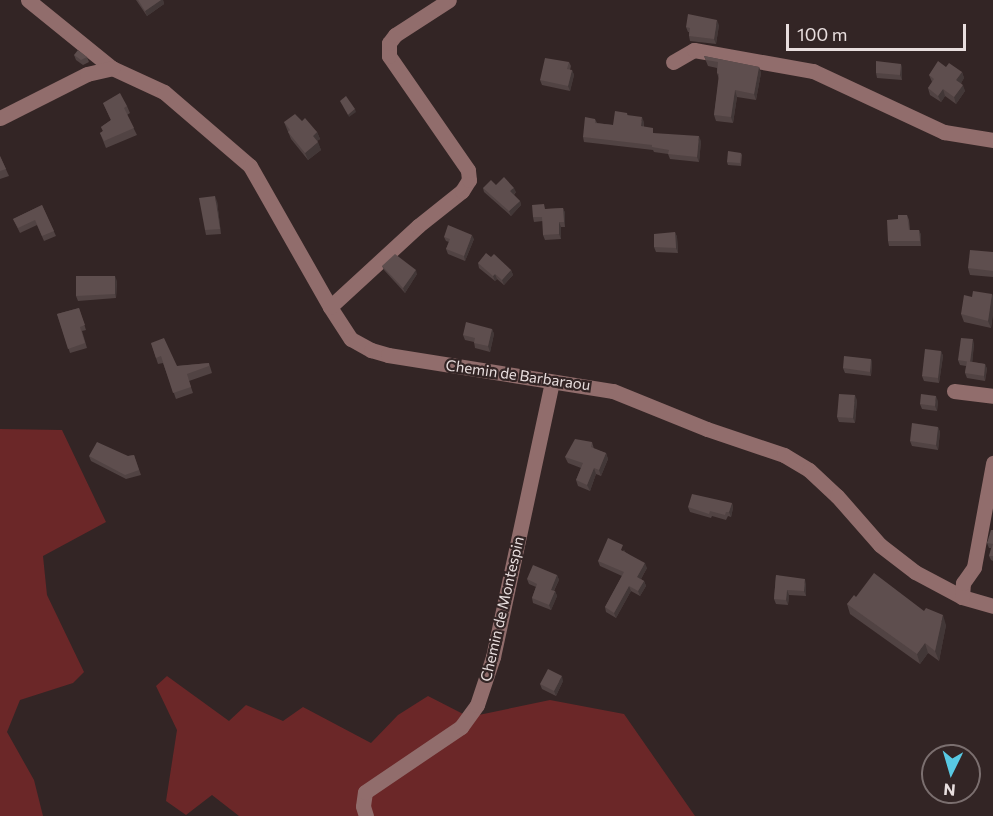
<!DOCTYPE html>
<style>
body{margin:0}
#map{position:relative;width:993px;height:816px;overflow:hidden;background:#332525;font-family:Commissioner,sans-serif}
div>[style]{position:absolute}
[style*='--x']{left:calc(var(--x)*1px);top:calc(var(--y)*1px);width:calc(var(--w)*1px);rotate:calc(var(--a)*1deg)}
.green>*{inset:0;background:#6b2728}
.minor>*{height:15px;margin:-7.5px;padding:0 7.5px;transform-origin:7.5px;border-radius:7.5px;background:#916d6c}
.wall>*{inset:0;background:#514343}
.shaded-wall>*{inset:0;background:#423737}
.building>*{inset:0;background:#5e4e4e}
span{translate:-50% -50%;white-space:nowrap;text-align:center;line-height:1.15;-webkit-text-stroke:4.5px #332525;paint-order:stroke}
.street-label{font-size:15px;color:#e8dede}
.north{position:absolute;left:921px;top:744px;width:60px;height:60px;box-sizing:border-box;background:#332525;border:2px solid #7b6f6f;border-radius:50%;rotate:185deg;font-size:16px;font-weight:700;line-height:24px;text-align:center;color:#e8dede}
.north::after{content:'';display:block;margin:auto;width:21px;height:27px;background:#58c9e3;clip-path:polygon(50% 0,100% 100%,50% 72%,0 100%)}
.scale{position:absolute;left:786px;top:24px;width:180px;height:27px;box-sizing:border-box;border:3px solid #e8dede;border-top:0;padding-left:8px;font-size:18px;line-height:21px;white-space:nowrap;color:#e8dede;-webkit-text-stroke:4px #332525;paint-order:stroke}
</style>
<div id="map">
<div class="green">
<i style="clip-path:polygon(0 429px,62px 430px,106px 522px,43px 556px,47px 595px,84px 672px,73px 683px,20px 700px,7px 732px,34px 780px,43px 816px,0 816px)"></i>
<i style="clip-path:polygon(167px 676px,229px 721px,246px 705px,283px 721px,303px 707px,371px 743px,398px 715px,428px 696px,469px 717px,550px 700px,624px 714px,695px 816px,239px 816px,212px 795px,186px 815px,166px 801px,177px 730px,156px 686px)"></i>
</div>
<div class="minor">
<i style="--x:28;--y:0;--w:108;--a:39"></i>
<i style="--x:112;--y:68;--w:57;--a:24.8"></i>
<i style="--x:164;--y:92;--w:113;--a:40.7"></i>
<i style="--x:250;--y:166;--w:162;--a:60.4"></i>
<i style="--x:330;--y:307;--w:38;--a:57"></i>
<i style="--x:351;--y:339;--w:23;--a:29"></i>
<i style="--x:371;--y:350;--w:18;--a:16"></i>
<i style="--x:388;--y:355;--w:228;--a:9.1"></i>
<i style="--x:613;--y:391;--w:101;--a:22"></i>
<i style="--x:707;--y:429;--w:81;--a:18.7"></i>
<i style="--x:784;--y:455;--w:29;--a:31"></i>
<i style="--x:809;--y:470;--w:38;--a:43"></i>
<i style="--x:837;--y:496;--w:65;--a:48.7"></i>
<i style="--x:880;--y:545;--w:44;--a:37.6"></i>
<i style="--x:915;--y:572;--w:53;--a:28"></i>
<i style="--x:962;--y:597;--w:32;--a:16"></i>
<i style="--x:673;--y:62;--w:24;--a:-30"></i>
<i style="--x:694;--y:50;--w:121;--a:10"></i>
<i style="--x:813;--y:71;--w:145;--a:25"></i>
<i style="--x:944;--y:132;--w:50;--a:9.3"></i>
<i style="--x:0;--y:118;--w:97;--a:-26.8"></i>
<i style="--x:87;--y:74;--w:26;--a:-13"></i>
<i style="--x:330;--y:307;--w:120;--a:-42.6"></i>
<i style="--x:418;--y:226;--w:56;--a:-38.5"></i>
<i style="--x:462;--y:191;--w:13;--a:-58"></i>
<i style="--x:469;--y:180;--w:10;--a:-96"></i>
<i style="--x:468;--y:170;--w:139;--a:-124.7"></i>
<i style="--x:389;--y:56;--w:13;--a:-90"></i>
<i style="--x:389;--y:43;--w:10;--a:-53"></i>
<i style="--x:395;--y:35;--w:64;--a:-32.9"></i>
<i style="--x:954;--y:391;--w:39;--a:7"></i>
<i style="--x:962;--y:597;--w:14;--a:-86"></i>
<i style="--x:963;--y:583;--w:19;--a:-55"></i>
<i style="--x:974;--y:567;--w:106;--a:-79.6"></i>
<i style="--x:366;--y:816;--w:10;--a:-107"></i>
<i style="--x:363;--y:806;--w:14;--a:-82"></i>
<i style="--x:365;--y:792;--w:116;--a:-34.1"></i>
<i style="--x:461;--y:727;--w:27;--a:-54"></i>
<i style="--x:477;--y:705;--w:51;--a:-71.6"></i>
<i style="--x:493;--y:657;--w:281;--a:-77.9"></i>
</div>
<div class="wall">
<i style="clip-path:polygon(136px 0,163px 0,164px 4px,147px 16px)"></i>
<i style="clip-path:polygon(719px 25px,716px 44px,690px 41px,689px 36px,689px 32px,688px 32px,686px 27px)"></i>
<i style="clip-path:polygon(74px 55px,87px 57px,89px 62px,83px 65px,76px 60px)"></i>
<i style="clip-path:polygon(704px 56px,759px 67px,761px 73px,756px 100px,737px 97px,733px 123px,716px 121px,714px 115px,719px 79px,717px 73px,717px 68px,708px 66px)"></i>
<i style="clip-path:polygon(569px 62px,571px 66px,570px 70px,572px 70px,574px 75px,570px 91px,542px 85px,540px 80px)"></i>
<i style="clip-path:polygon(901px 64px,902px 69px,902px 80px,877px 78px,876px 73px)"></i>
<i style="clip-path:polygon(946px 67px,962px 72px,964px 78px,961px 83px,965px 91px,956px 104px,945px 96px,941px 102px,930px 95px,928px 88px,932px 82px,929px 75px)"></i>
<i style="clip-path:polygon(103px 103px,127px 106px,130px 113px,127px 115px,137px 135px,106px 148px,100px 133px,103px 131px,101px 127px,111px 120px)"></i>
<i style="clip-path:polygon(627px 113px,628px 116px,644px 122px,644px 127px,655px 134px,701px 141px,699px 162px,670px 159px,668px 154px,654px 152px,653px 150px,584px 142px,583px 137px,595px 119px,597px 123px,613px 125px)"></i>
<i style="clip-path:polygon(302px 121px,317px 132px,320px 139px,317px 141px,321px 150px,308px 160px,291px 139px,284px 122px)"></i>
<i style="clip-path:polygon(741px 153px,742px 155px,741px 166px,728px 165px,727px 162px)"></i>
<i style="clip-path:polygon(0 156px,9px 176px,0 179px)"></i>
<i style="clip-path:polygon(496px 185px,516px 192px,514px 195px,520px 201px,521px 205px,511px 216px,484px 192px,483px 188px)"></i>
<i style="clip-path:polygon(217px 201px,221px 234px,206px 235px,205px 230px)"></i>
<i style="clip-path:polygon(42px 205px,56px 236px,44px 241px,37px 225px,20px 233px,13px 219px)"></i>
<i style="clip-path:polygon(563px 208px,565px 213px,565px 227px,561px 227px,561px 239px,545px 240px,543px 235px,543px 221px,534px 222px,533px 217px,546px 209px)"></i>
<i style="clip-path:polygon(907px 215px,909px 220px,910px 230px,919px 230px,921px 235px,921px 246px,889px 246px,888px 241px,898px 219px)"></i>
<i style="clip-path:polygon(675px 232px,677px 237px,678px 253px,656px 252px,654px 247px)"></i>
<i style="clip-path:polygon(444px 237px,474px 239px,465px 261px,448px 254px,446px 249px,449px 242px,446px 241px)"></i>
<i style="clip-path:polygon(993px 252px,993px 277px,970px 275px,968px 268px)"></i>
<i style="clip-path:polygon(491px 257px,511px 270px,513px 275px,504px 285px,497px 279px,495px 281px,479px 268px,478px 263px)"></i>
<i style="clip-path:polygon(382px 266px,417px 274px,405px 293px,384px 270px)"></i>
<i style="clip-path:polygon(117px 281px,116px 298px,78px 301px,76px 296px)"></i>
<i style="clip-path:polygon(992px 294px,993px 297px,993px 313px,991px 328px,964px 322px,961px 314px,972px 297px)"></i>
<i style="clip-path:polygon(79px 308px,86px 330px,82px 331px,87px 348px,70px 353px,57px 314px)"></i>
<i style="clip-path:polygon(492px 329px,494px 334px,490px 352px,475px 348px,474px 342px,465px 340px,463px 335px)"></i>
<i style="clip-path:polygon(151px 343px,177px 366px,209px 363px,212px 373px,189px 381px,193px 393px,176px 399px,163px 363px,158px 364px)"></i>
<i style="clip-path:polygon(974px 344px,972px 362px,985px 364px,987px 369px,985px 381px,967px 378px,965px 373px,966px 366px,960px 365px,958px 360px)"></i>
<i style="clip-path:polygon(941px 351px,943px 356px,939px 383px,924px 381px,922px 376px)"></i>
<i style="clip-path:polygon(871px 359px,872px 363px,871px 376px,845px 373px,843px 368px)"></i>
<i style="clip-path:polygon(857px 400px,855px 423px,839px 422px,837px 417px)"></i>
<i style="clip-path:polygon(938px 401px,937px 411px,922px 409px,920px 404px)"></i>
<i style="clip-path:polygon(938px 427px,940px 432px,938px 450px,912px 446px,910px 441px)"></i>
<i style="clip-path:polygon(592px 442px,594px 449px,606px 453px,608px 459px,601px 476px,596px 474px,590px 491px,578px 486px,576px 480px,581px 468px,568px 463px,565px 457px)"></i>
<i style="clip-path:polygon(134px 455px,141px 475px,126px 479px,91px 461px,89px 456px,128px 456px)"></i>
<i style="clip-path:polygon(732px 503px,733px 508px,731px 517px,728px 516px,726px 520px,712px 516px,711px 518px,690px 512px,688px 507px)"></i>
<i style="clip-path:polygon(993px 530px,993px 561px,991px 560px,989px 556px,991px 548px,989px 548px,987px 543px)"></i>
<i style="clip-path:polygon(625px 550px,624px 551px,647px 568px,641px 579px,644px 581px,646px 586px,640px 596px,631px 591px,616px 618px,606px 612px,605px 607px,622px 576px,600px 566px,598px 561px)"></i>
<i style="clip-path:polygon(557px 575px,559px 580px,554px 591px,555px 591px,557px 596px,551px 610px,533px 603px,532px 598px,536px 587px,529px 584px,527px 579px)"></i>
<i style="clip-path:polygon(776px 575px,806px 584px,806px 596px,789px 595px,788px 605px,776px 604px,774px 599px)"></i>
<i style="clip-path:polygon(856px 597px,924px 611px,946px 625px,939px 661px,928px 653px,920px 664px,850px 614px,847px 604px)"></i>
<i style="clip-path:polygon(563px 681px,556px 696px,542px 689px,540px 684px)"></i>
</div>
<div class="shaded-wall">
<i style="clip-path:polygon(161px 0,163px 0,164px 4px,147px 16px,145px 11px)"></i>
<i style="clip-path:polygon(717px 20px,719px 25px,716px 44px,714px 39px)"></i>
<i style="clip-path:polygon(901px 64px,902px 69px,902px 80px,900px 75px)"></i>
<i style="clip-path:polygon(759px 67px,761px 73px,756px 100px,754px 94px)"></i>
<i style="clip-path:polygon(572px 70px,574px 75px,570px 91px,568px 86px)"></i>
<i style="clip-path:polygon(962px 72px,964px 78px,959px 87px,956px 80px)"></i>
<i style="clip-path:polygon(963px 85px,965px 91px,956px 104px,954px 97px)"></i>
<i style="clip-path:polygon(943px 89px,945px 96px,941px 102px,938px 96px)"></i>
<i style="clip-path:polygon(735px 90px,737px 97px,733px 123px,731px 117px)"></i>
<i style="clip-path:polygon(355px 109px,356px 112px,349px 117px,348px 115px)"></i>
<i style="clip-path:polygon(642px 117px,644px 122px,643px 131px,641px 126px)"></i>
<i style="clip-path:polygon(317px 132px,320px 139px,315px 143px,313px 136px)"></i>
<i style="clip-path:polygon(699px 136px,701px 141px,699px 162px,697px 157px)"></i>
<i style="clip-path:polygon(318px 142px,321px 150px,308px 160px,305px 153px)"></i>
<i style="clip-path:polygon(514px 188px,516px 192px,512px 196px,510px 191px)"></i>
<i style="clip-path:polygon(215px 196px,217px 201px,221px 234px,220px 229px)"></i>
<i style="clip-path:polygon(520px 201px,521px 205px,511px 216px,509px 211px)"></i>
<i style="clip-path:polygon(563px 208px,565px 213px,565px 227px,564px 222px)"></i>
<i style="clip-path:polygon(559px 222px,561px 227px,561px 239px,559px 234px)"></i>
<i style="clip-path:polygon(919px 230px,921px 235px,921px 246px,920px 241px)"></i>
<i style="clip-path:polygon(675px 232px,677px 237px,678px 253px,676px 248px)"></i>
<i style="clip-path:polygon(472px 235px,474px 239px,465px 261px,464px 256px)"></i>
<i style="clip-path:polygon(416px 270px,417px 274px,405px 293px,403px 288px)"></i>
<i style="clip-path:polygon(511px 270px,513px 275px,504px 285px,502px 280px)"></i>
<i style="clip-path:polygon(495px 274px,497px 279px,495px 281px,493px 276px)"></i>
<i style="clip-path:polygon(115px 276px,117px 281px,116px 298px,115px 294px)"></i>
<i style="clip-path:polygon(992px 294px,993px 297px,993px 313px,991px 328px,988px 321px)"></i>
<i style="clip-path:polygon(492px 329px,494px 334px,490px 352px,488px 346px)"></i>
<i style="clip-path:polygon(973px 339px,974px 344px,972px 367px,970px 362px)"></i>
<i style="clip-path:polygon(941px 351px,943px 356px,939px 383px,938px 378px)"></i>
<i style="clip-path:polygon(871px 359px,872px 363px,871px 376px,870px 372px)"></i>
<i style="clip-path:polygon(985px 364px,987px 369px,985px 381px,984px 376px)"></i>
<i style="clip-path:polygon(855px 395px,857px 400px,855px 423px,853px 418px)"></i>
<i style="clip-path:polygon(936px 396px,938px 401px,937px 411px,935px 406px)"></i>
<i style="clip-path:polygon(938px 427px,940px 432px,938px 450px,936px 445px)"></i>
<i style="clip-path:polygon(606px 453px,608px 459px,601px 476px,599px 470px)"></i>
<i style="clip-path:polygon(594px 468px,596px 474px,590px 491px,587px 485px)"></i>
<i style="clip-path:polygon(732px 503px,733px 508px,731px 517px,729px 512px)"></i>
<i style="clip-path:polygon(645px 563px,647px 568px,639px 582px,637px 577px)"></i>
<i style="clip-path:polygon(557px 575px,559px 580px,552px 594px,551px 590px)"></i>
<i style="clip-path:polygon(805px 579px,806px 584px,806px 596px,804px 591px)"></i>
<i style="clip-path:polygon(644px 581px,646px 586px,640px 596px,638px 591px)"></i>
<i style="clip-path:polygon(629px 586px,631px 591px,616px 618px,614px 613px)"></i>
<i style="clip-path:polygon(787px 590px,789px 595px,788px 605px,786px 600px)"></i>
<i style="clip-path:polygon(555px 591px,557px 596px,551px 610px,549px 605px)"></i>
<i style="clip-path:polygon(943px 615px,946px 625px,939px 661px,935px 651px)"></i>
<i style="clip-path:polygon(925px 643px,928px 653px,920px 664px,917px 654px)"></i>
<i style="clip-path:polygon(562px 676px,563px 681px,556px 696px,554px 691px)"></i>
</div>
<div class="building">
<i style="clip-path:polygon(138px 0,161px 0,145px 11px)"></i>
<i style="clip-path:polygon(688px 14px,717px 20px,714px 39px,689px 36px,690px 28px,686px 27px)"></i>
<i style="clip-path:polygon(78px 50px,87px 57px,81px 60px,74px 55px)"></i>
<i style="clip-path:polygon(704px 56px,759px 67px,754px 94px,735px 90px,731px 117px,714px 115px,719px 74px,717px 73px,718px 62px,706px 60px)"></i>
<i style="clip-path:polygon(545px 58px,569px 62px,567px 69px,572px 70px,568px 86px,540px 80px)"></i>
<i style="clip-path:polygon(876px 61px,901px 64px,900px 75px,876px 73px)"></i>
<i style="clip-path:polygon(938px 61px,946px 67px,949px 63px,962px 72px,956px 80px,963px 85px,954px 97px,943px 89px,938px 96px,928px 88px,934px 79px,929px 75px)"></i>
<i style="clip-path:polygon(120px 93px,127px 106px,124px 108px,134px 128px,104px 141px,100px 133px,103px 131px,101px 127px,111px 120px,103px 103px)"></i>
<i style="clip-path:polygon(346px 96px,355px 109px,348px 115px,340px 101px)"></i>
<i style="clip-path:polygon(615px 111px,627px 113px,627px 115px,642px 117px,641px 126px,653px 128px,653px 133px,699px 136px,697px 157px,668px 154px,669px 150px,652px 147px,652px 145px,583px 137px,585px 117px,595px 119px,595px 123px,613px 125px)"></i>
<i style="clip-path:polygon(295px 114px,302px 121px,305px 118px,317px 132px,313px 136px,318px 142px,305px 153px,288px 132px,290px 130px,284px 122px)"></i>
<i style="clip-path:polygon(728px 151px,741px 153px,740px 163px,727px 162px)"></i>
<i style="clip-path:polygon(0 156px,6px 169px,0 171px)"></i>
<i style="clip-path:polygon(504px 177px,514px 188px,510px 191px,520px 201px,509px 211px,483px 188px,491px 180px,496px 185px)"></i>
<i style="clip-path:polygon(215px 196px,220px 229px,205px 230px,199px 198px)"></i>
<i style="clip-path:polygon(544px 204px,545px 209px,563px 208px,564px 222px,559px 222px,559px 234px,543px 235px,542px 217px,533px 217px,532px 205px)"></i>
<i style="clip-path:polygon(42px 205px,54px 231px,42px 236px,35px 220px,18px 228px,13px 219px)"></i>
<i style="clip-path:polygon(898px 215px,907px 215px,909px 230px,919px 230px,920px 241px,888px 241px,887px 220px,898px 219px)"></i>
<i style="clip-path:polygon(448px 225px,472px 235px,464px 256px,446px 249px,450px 239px,444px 237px)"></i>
<i style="clip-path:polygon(675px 232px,676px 248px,654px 247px,654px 234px)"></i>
<i style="clip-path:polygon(970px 250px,993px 252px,993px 271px,968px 268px)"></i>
<i style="clip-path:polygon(486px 253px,491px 257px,494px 254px,511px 270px,502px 280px,495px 274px,493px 276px,478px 263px)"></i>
<i style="clip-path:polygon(395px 254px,416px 270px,403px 288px,382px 266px)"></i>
<i style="clip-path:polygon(76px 276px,115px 276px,115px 294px,76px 296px)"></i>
<i style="clip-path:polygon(973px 291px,992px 294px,988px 321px,961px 314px,964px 295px,972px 297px)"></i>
<i style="clip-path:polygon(79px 308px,85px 325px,80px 327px,85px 343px,68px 349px,57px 314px)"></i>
<i style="clip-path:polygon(466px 322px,492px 329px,488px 346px,474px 343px,475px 338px,463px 335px)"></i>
<i style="clip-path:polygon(164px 338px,177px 366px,209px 363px,209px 366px,187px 374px,191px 387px,173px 393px,161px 356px,156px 358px,151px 343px)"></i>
<i style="clip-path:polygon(961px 338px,973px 339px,970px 362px,958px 360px)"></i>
<i style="clip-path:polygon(925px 349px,941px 351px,938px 378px,922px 376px)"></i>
<i style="clip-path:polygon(844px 356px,871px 359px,870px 372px,843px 368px)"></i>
<i style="clip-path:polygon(967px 361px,985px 364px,984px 376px,965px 373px)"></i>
<i style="clip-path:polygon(839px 394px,855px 395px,853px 418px,837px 417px)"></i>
<i style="clip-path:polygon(921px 394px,936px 396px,935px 406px,920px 404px)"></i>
<i style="clip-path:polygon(912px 423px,938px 427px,936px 445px,910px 441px)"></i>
<i style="clip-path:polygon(575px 439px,592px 442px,591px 447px,606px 453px,599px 470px,594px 468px,587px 485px,576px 480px,583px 463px,565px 457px)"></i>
<i style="clip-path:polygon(97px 442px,128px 456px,134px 455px,139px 470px,125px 475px,89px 456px)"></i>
<i style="clip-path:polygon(692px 494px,732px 503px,729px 512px,726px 512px,725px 515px,710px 511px,709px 514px,688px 507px)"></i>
<i style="clip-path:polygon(991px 530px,993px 530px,993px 556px,989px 556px,993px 544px,987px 543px)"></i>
<i style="clip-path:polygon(608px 538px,623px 545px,621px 550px,645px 563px,637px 577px,644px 581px,638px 591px,629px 586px,614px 613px,605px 607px,624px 572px,598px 561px)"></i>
<i style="clip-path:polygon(533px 565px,557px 575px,551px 590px,555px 591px,549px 605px,532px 598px,537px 584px,527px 579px)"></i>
<i style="clip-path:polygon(874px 573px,924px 611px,926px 608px,943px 615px,935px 651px,925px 643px,917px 654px,847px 604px,854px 595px,856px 597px)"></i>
<i style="clip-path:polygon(776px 575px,805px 579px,804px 591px,787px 590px,786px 600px,774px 599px)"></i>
<i style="clip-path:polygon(548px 669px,562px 676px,554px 691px,540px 684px)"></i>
</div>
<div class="street-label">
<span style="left:518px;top:375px;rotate:8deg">Chemin de Barbaraou</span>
<span style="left:502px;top:609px;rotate:-77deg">Chemin de Montespin</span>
</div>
<div class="north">N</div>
<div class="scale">100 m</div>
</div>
